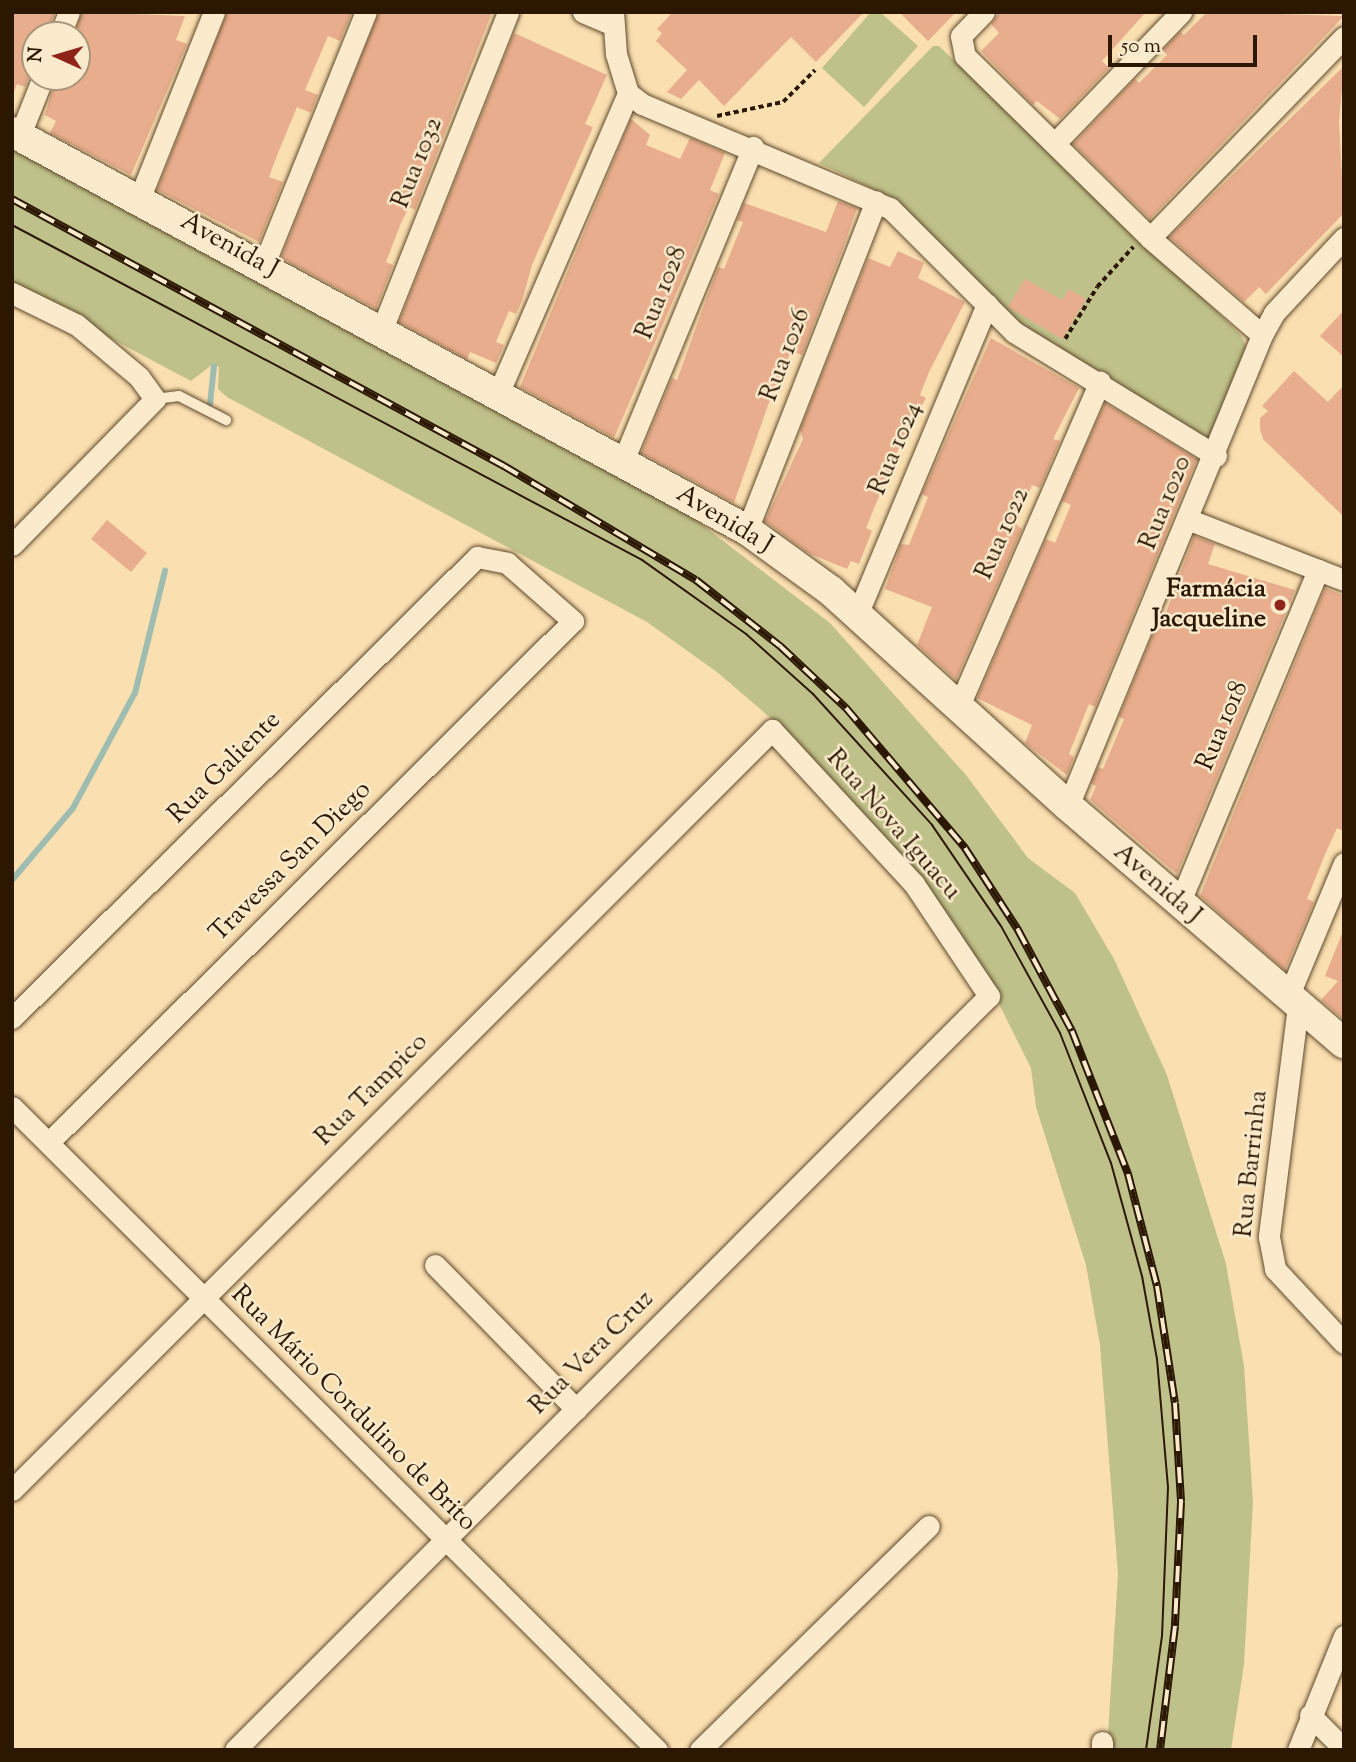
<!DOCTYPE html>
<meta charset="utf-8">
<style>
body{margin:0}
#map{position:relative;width:1356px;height:1762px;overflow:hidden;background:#fadfb1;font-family:"Sorts Mill Goudy",serif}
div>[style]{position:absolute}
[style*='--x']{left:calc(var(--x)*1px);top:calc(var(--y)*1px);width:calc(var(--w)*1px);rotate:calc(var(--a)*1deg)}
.green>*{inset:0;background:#bfc18a}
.stream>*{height:6px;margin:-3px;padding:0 3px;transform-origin:3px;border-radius:3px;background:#9ebcaf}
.building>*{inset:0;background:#e8ad8c}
.path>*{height:3.5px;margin-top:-1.75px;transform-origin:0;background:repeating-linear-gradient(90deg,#2c1800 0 5px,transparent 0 8.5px)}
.roads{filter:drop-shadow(0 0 2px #604a2c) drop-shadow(0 0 2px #604a2c)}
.lane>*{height:10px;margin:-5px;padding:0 5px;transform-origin:5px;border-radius:5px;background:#fceacc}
.street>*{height:21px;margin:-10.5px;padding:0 10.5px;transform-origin:10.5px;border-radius:10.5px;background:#fceacc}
.secondary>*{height:30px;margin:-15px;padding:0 15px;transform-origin:15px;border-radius:15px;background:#fceacc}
.tram>*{height:2px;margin:-1px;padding:0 1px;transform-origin:1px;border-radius:1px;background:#2c1800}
.rail>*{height:8px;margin-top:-4px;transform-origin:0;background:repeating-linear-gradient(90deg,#fceacc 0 16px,#2c1800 0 32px);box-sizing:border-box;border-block:2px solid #2c1800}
.dots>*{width:19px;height:19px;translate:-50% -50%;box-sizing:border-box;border:4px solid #fceacc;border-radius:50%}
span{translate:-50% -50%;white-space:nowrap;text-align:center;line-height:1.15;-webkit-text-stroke:5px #fceacc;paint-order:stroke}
.street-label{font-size:26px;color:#2c1800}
.poi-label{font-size:26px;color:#2c1800;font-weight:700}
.right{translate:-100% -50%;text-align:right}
.frame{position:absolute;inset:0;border:14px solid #2c1800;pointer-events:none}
.north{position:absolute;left:21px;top:21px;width:70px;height:70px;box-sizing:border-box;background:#fceacc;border:2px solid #a9967a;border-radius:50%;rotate:274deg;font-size:19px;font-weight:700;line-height:28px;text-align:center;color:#2c1800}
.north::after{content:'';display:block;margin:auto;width:24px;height:32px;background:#8f2418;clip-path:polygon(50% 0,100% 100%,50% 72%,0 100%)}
.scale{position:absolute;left:1108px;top:35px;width:149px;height:32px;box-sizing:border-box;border:4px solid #2c1800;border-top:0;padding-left:9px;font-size:21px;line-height:24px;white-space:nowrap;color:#2c1800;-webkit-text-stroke:5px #fceacc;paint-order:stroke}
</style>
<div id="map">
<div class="green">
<i style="clip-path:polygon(871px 12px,880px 12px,918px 46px,864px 107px,822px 68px)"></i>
<i style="clip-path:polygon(933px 46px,939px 46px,1241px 335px,1248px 351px,1216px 436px,1203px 441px,1028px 334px,890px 197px,819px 163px)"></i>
<i style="clip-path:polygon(12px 149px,671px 501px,830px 623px,966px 775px,1028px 858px,1075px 893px,1114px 959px,1167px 1075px,1226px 1264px,1244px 1366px,1253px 1502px,1244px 1664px,1231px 1750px,1107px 1750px,1118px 1574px,1100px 1345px,1086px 1265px,1036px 1107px,1031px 1068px,984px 974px,925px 884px,795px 739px,717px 672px,647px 622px,227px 397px,218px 389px,219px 367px,213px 364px,191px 381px,12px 286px)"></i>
</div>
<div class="stream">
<i style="--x:210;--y:404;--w:38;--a:-84"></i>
<i style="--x:12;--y:880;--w:94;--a:-49.7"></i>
<i style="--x:73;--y:808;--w:131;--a:-61.7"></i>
<i style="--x:135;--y:693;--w:126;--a:-76.2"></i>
</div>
<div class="building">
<i style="clip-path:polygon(12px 12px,55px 12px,47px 35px,35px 35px,24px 68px,31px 71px,25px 87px,17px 84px,12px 96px)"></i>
<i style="clip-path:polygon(82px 12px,185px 16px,176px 40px,187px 44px,131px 175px,50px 133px,56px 121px,45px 115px,56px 77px,77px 77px,74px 35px)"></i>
<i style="clip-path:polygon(352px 12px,340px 41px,328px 36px,305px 90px,318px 95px,311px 113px,297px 107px,278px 153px,269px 177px,283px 182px,259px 242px,157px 190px,227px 12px)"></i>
<i style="clip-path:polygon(379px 12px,492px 12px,415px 210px,409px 207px,401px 223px,386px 262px,393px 265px,376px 309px,281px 258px)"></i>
<i style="clip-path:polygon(673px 12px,864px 12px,816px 62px,791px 37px,724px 106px,699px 80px,681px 99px,667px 92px,687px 70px,656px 41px,662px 33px,657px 29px)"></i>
<i style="clip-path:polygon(899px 12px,956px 12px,928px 41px)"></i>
<i style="clip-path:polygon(1000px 12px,1146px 12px,1102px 61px,1109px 68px,1060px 119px,1037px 101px,1033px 105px,981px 51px,999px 33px,991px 24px)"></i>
<i style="clip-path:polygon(1207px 12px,1344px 16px,1150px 219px,1073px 144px,1135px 79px,1139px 83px,1167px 55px,1163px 50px,1180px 32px,1184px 35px)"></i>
<i style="clip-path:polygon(514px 33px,607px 75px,585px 124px,593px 127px,532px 265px,522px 301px,516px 314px,509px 311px,496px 342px,504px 345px,496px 363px,470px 352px,467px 359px,399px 322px)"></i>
<i style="clip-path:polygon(1344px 66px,1339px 122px,1344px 213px,1266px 294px,1259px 287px,1244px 302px,1169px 237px)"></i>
<i style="clip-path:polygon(631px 119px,650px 135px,646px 145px,680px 159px,690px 138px,725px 153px,710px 190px,719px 194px,614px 438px,520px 387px)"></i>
<i style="clip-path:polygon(838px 201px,857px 208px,843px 248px,802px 355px,791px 351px,768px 405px,734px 503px,641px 453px,672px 378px,677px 380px,718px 267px,724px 269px,743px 222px,737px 220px,744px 203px,826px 232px)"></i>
<i style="clip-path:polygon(898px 251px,924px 263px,918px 278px,965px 302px,929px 372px,920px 395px,926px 398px,901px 443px,866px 528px,872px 531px,859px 564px,851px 561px,847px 569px,808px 553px,765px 521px,803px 439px,800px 430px,868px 258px,890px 267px)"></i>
<i style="clip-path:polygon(1025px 279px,1062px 300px,1069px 289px,1086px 299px,1062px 339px,1008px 307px)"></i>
<i style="clip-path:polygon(1344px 310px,1344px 357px,1320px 336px)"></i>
<i style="clip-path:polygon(991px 338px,1079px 388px,1053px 439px,1060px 441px,1040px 488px,1032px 485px,1016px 524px,1022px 529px,956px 680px,917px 645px,932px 607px,885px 589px,901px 544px,909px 545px,928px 497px,922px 494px)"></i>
<i style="clip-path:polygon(1294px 371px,1328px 402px,1344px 385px,1344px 517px,1263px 439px,1260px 429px,1260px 418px,1268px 411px,1262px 406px)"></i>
<i style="clip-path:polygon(1105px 403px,1197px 459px,1095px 707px,1089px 704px,1069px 754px,1074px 757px,1067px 775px,1025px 743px,1032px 725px,977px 698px,1046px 539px,1055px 543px,1071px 505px,1062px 501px)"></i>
<i style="clip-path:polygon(107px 520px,147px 553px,131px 572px,91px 539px)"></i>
<i style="clip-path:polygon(1194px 536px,1215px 544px,1208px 564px,1295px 590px,1177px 874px,1090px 800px,1096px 786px,1091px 784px,1098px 767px,1103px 769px,1124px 719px,1119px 717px,1158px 622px,1162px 624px)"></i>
<i style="clip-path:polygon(1325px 588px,1344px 596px,1344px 831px,1337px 828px,1326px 852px,1307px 899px,1314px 902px,1285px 970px,1200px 896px)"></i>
<i style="clip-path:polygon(1343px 931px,1344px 931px,1344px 1020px,1321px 1000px,1338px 981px,1325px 976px)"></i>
</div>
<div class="path">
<i style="--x:717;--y:116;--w:67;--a:-12"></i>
<i style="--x:783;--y:102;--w:45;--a:-45"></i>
<i style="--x:1065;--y:339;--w:61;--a:-58.4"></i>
<i style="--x:1097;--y:287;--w:54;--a:-48"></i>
</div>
<div class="roads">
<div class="lane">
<i style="--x:155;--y:399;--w:24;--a:-7"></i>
<i style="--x:179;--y:396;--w:53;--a:27.1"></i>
</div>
<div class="street">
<i style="--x:583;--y:12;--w:30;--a:23"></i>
<i style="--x:613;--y:12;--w:42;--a:85.9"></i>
<i style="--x:616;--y:54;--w:41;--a:72.9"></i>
<i style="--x:628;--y:93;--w:18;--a:38"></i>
<i style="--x:642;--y:104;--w:269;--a:22.8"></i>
<i style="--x:890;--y:208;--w:175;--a:45"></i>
<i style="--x:1014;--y:332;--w:237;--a:31.5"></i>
<i style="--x:984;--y:12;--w:33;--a:134"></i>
<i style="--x:961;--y:36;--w:20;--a:79"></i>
<i style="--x:965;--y:56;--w:260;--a:44.5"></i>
<i style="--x:1150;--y:238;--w:148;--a:40.9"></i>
<i style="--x:60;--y:35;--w:25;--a:-69"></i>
<i style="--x:20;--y:135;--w:62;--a:-68.4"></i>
<i style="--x:1055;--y:143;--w:182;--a:-46.1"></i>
<i style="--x:140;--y:197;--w:199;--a:-68.2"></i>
<i style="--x:1150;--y:238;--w:279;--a:-46"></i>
<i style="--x:264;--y:264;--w:272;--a:-68"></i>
<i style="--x:12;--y:293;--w:72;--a:26.2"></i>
<i style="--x:77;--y:325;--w:81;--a:40"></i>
<i style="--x:139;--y:377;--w:27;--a:54"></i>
<i style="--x:155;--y:399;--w:204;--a:134.4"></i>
<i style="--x:380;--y:334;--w:347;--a:-68.3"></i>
<i style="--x:498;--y:394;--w:328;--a:-66.6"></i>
<i style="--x:623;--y:461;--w:340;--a:-67.5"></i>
<i style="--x:1190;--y:520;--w:165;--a:21.3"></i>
<i style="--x:747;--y:530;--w:353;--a:-68.6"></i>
<i style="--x:857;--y:615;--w:337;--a:-67.3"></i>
<i style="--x:958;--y:708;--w:356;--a:-66.5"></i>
<i style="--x:1068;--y:806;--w:509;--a:-67.61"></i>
<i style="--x:1262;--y:335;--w:25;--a:-61"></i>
<i style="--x:1274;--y:313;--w:103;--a:-47"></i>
<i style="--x:1179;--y:904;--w:362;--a:-67.4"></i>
<i style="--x:1288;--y:997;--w:145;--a:-67.3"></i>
<i style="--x:1298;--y:1006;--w:233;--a:97.2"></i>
<i style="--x:1269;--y:1237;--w:33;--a:79"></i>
<i style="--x:1275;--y:1269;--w:101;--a:47"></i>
<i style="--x:12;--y:1018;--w:655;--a:-44.75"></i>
<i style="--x:477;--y:557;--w:31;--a:11"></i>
<i style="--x:507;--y:563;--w:88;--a:41.3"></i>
<i style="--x:573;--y:621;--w:740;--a:135.16"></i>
<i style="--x:12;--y:1107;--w:911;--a:44.91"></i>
<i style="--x:435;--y:1265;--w:202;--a:45.6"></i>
<i style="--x:12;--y:1490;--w:1075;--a:-45"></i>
<i style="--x:772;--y:730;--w:209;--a:47.3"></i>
<i style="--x:914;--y:884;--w:135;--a:56.2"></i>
<i style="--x:989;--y:996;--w:1066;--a:135"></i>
<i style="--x:1310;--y:1715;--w:48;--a:45"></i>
<i style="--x:700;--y:1750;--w:320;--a:-44.4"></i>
<i style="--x:1102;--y:1750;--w:8;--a:-90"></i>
<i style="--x:1298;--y:1750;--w:123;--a:-68"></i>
</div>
<div class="secondary">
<i style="--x:12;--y:132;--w:836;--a:28.44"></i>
<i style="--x:747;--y:530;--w:104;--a:36"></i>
<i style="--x:831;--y:591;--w:320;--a:42.2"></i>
<i style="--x:1068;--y:806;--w:364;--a:40.7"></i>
</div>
</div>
<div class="tram">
<i style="--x:12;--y:225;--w:714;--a:28"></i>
<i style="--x:642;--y:560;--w:128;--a:35.4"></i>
<i style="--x:746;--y:634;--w:90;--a:41.8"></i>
<i style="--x:813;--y:694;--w:177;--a:47.7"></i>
<i style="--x:932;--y:825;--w:122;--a:55.7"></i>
<i style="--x:1001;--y:926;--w:122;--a:61.1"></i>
<i style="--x:1060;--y:1033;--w:140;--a:68.6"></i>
<i style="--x:1111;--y:1163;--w:117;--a:74.7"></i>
<i style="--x:1142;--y:1276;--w:84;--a:79.8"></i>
<i style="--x:1157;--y:1359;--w:128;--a:85.1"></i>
<i style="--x:1168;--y:1487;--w:149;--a:92.3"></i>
<i style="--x:1162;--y:1636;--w:115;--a:98"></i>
</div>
<div class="rail">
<i style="--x:12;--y:199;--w:560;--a:28.49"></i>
<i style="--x:504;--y:466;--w:223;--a:30.7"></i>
<i style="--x:696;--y:580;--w:107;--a:38.2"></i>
<i style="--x:780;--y:646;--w:91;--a:43.2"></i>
<i style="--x:846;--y:708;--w:184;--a:49.6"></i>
<i style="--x:965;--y:848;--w:98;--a:57.1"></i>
<i style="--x:1018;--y:930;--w:115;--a:61.9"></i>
<i style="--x:1072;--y:1031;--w:154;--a:68.6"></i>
<i style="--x:1128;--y:1174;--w:116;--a:75.5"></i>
<i style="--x:1157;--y:1286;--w:118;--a:81.3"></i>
<i style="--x:1175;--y:1403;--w:99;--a:86.5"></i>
<i style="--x:1181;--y:1502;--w:124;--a:92.8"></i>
<i style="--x:1175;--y:1626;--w:125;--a:96.9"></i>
</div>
<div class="dots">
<i style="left:1280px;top:605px;background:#8f2418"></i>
</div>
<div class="street-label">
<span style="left:418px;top:163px;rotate:-68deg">Rua 1032</span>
<span style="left:229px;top:246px;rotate:29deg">Avenida J</span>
<span style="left:662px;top:293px;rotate:-68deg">Rua 1028</span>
<span style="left:786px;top:355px;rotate:-69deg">Rua 1026</span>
<span style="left:896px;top:449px;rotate:-67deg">Rua 1024</span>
<span style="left:1166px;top:503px;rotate:-68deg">Rua 1020</span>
<span style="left:724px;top:520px;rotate:31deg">Avenida J</span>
<span style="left:1003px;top:534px;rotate:-66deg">Rua 1022</span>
<span style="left:1223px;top:726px;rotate:-67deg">Rua 1018</span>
<span style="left:225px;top:768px;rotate:-45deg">Rua Galiente</span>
<span style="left:893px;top:825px;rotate:49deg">Rua Nova Iguacu</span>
<span style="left:291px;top:862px;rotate:-45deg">Travessa San Diego</span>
<span style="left:1157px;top:884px;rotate:41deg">Avenida J</span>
<span style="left:372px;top:1090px;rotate:-45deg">Rua Tampico</span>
<span style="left:1252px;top:1164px;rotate:-84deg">Rua Barrinha</span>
<span style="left:592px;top:1353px;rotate:-45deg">Rua Vera Cruz</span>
<span style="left:353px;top:1409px;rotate:45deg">Rua Mário Cordulino de Brito</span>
</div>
<div class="poi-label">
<span class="right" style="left:1266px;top:605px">Farmácia<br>Jacqueline</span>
</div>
<div class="frame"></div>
<div class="north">N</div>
<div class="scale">50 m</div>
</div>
